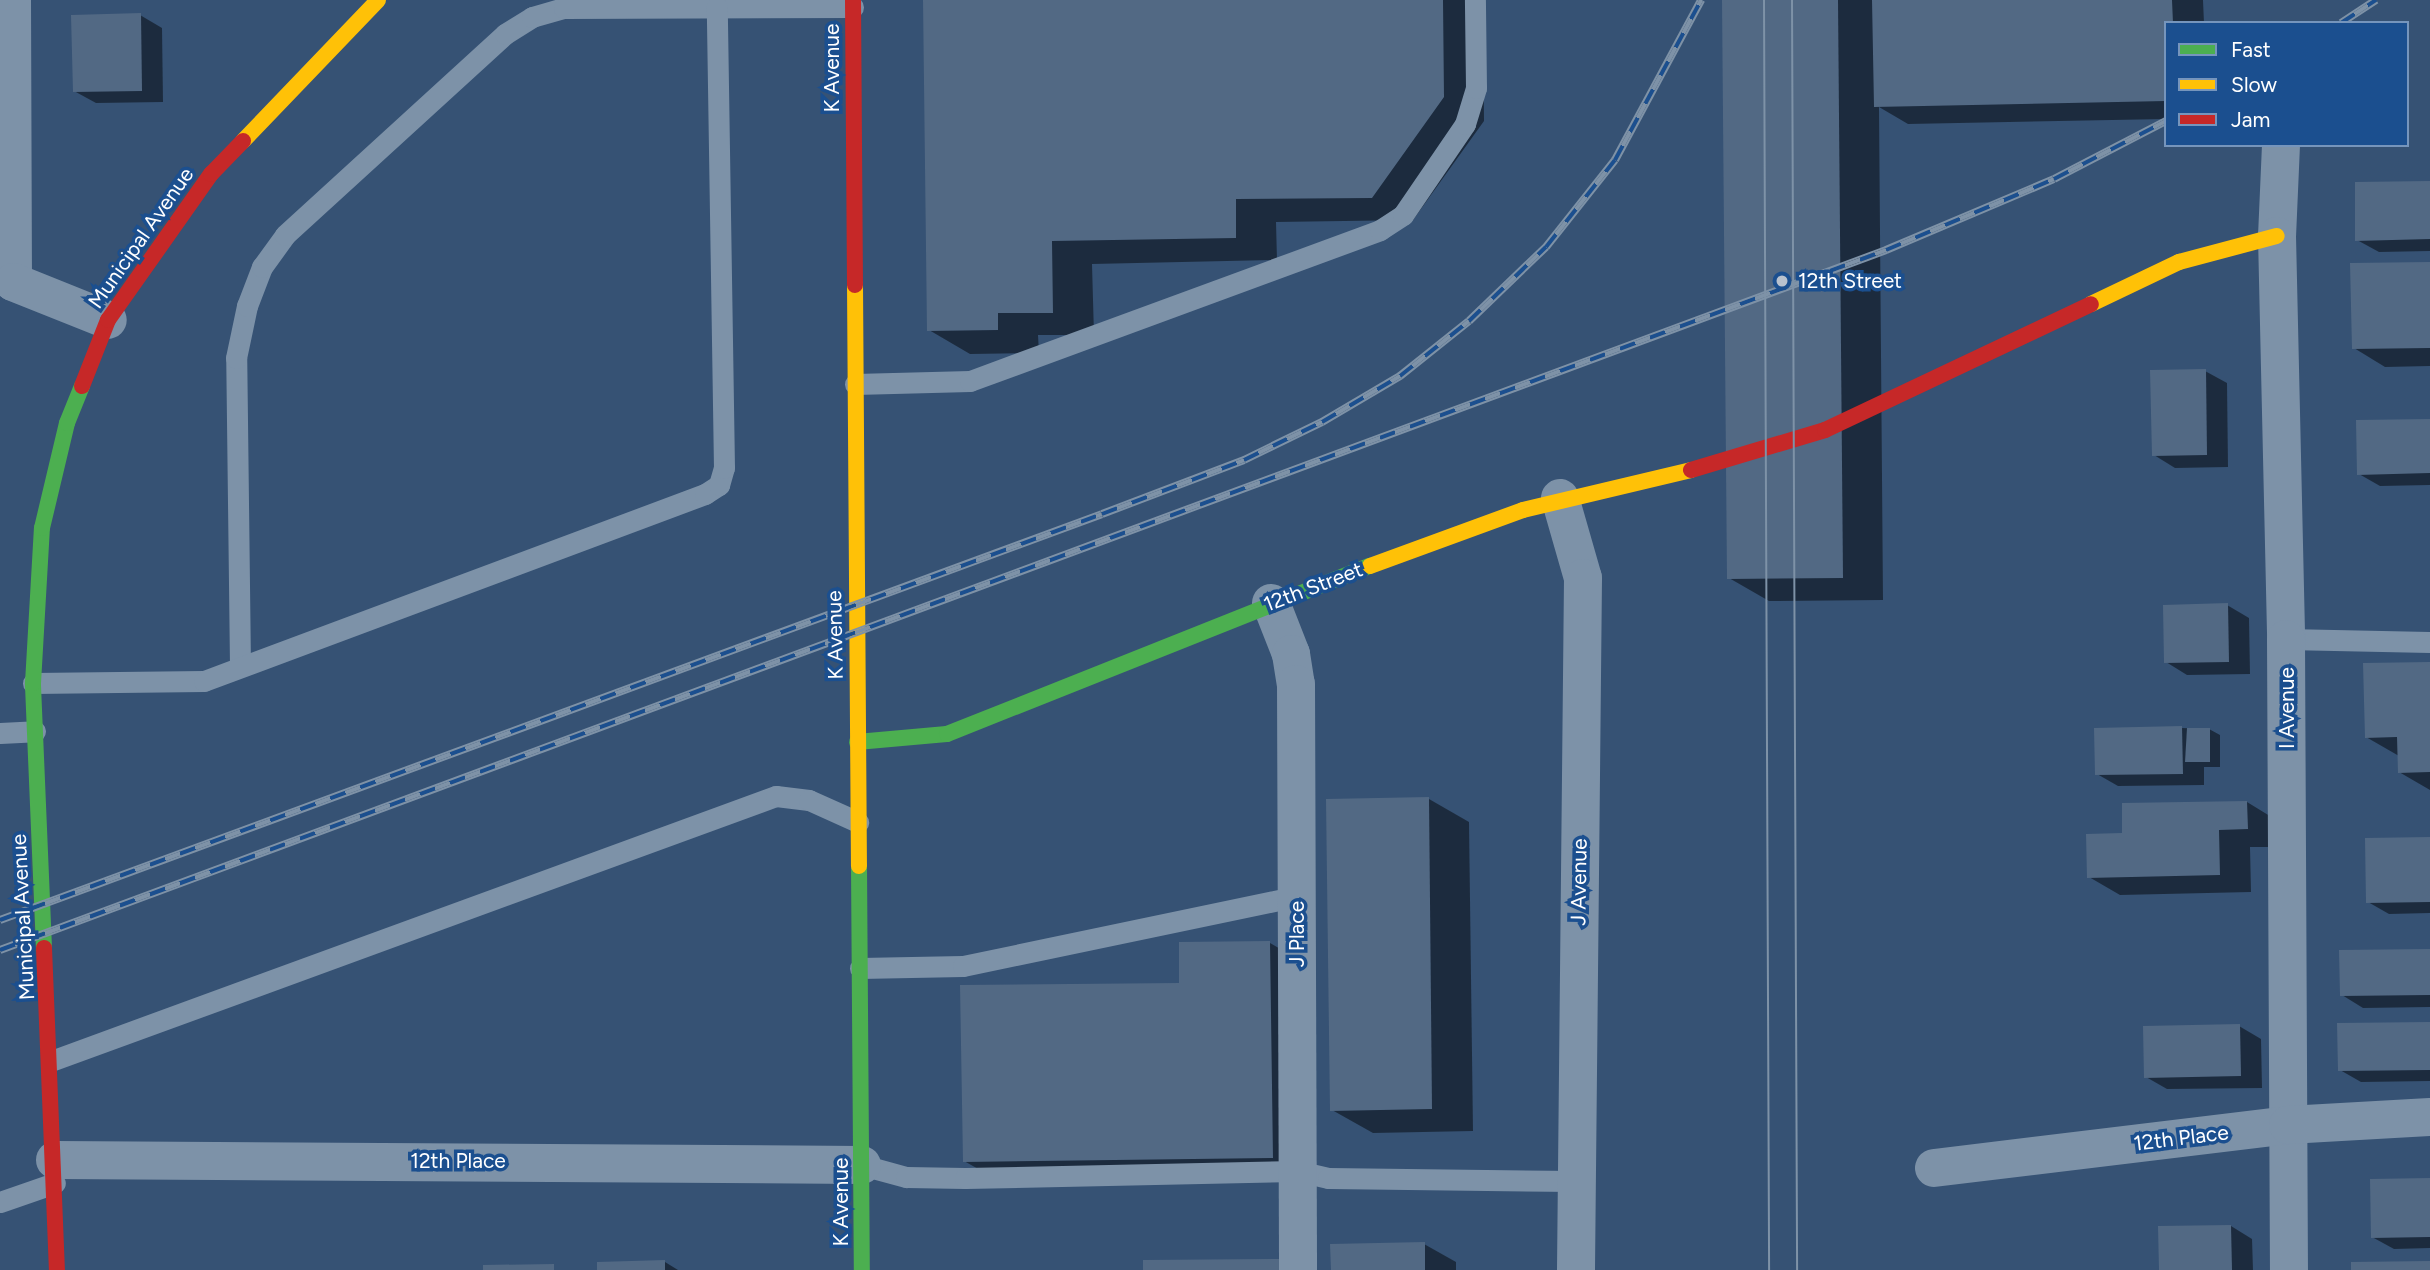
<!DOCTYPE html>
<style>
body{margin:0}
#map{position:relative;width:2430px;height:1270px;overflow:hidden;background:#365274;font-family:Figtree,sans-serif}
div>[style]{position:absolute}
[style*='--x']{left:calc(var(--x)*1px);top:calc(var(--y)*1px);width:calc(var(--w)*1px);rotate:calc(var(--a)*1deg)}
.shadow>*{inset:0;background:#0007}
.building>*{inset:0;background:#526984}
.lane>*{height:21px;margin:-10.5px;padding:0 10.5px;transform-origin:10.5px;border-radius:10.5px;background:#7d92a8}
.street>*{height:38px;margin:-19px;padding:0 19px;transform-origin:19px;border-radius:19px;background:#7d92a8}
.fast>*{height:16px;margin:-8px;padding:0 8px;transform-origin:8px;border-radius:8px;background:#4caf50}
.slow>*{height:16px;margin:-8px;padding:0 8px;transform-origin:8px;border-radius:8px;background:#ffc107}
.jam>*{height:16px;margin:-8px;padding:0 8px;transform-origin:8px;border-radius:8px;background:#c62828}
.tram>*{height:2px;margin:-1px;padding:0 1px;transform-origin:1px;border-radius:1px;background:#7e92a7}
.rail>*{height:8px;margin-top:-4px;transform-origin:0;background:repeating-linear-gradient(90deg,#1b4f8f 0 16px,#7e92a7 0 32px);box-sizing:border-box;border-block:2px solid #7e92a7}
.dots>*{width:19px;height:19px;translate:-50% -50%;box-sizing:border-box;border:4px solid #1b4f8f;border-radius:50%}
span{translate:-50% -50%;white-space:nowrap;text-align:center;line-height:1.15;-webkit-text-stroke:7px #1b4f8f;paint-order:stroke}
.street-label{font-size:21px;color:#fff}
.poi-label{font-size:21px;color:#fff}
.left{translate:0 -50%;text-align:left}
.legend{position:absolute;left:2164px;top:21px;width:245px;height:126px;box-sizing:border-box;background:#1b4f8f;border:2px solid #7695bc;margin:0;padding:9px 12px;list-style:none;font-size:21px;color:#fff}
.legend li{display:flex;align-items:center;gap:14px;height:35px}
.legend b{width:35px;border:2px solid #7695bc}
</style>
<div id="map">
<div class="shadow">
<i style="clip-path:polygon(925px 0,1483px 0,1484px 121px,1413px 220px,1276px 222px,1277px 260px,1092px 264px,1094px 335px,1038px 335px,1039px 353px,970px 354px,929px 330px)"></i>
<i style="clip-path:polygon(1724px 0,2203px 0,2204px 23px,2166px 23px,2166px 119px,1908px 124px,1879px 107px,1883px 600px,1769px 601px,1729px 578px)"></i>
<i style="clip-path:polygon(140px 15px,162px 28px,163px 102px,96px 103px,74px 91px)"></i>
<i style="clip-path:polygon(2430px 182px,2430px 251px,2379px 252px,2357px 240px)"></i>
<i style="clip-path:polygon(2430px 263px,2430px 366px,2385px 367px,2354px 348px)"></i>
<i style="clip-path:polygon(2205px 371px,2227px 383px,2228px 467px,2175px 468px,2154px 455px)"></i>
<i style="clip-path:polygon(2430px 421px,2430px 485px,2380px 486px,2359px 474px)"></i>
<i style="clip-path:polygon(2227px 605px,2249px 618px,2250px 674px,2187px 675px,2166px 662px)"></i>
<i style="clip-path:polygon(2430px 664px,2430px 790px,2399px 772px,2399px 756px,2366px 737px)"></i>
<i style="clip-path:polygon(2182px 728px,2209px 729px,2220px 735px,2220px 767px,2204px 767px,2204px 785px,2118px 786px,2097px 774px)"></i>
<i style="clip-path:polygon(1429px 799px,1469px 822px,1473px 1131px,1373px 1133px,1332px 1110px)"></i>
<i style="clip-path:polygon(2247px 802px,2278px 821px,2279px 847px,2250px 847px,2251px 892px,2120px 895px,2089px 877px,2124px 835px)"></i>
<i style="clip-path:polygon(2430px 839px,2430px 913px,2389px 914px,2368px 902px)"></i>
<i style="clip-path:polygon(1270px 943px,1310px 966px,1314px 1180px,1005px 1184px,964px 1161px,1181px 985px)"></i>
<i style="clip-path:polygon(2430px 951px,2430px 1007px,2363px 1008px,2342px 995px)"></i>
<i style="clip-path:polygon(2430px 1024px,2430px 1081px,2361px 1082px,2340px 1070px)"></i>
<i style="clip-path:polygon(2239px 1026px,2261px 1039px,2262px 1088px,2167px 1089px,2146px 1077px)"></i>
<i style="clip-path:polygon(2430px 1179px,2430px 1248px,2394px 1249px,2372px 1237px)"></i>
<i style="clip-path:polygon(2231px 1226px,2252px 1239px,2253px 1270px,2160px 1270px,2160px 1228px)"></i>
<i style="clip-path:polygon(1424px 1244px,1456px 1262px,1456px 1270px,1333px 1270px)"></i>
<i style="clip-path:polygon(665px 1262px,678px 1270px,599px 1270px)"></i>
</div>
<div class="building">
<i style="clip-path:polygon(923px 0,1443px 0,1444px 97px,1372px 198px,1236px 199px,1236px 238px,1052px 241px,1053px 313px,998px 313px,998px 330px,927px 331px)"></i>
<i style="clip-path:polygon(1722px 0,1838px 0,1843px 578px,1727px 579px)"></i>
<i style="clip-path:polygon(1872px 0,2172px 0,2173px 23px,2166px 23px,2166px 101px,1874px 107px)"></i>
<i style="clip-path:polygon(141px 13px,142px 91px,73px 92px,71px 15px)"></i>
<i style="clip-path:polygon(2430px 181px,2430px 239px,2355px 241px,2355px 182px)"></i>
<i style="clip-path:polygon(2430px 262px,2430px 348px,2352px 349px,2350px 263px)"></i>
<i style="clip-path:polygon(2206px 369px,2207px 455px,2152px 456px,2150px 370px)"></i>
<i style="clip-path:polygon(2430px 419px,2430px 473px,2357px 475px,2356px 420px)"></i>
<i style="clip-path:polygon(2228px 603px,2229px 662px,2164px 663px,2163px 605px)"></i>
<i style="clip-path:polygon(2430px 662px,2430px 772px,2398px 773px,2397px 737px,2365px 738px,2363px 663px)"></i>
<i style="clip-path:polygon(2182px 726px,2183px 774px,2095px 775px,2094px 728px)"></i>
<i style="clip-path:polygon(2187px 728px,2210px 728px,2210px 762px,2185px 762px)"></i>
<i style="clip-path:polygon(1429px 797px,1432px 1109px,1330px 1111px,1326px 799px)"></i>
<i style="clip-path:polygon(2247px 801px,2248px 829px,2219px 830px,2220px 875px,2087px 878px,2086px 834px,2122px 833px,2122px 803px)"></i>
<i style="clip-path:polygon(2430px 837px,2430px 902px,2366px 903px,2365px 838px)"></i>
<i style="clip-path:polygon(1270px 941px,1273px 1158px,963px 1162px,960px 985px,1179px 983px,1179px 942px)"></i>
<i style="clip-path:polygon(2430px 949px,2430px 995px,2340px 996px,2339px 950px)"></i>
<i style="clip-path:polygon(2430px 1022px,2430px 1070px,2338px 1071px,2337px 1023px)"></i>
<i style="clip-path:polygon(2240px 1024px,2241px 1076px,2144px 1078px,2143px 1026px)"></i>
<i style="clip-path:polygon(2430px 1178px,2430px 1237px,2371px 1238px,2370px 1179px)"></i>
<i style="clip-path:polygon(2231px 1225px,2232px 1270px,2159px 1270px,2158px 1226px)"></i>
<i style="clip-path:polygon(1425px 1242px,1425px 1270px,1331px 1270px,1330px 1244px)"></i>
<i style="clip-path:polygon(1279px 1259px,1279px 1270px,1143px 1270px,1143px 1260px)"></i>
<i style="clip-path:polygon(665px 1260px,665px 1270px,597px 1270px,597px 1262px)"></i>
<i style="clip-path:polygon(2430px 1261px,2430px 1270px,2351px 1270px,2351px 1262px)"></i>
<i style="clip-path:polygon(554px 1264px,554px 1270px,483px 1270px,483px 1265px)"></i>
</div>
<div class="lane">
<i style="--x:855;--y:384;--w:115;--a:-1.5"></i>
<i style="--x:970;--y:381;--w:437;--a:-20.2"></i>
<i style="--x:1380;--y:230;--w:27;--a:-33"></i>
<i style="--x:1403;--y:215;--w:110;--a:-55.7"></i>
<i style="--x:1465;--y:124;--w:38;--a:-73"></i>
<i style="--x:1476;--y:88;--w:88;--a:-90.7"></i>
<i style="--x:2286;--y:639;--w:144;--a:1.2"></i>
<i style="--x:240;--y:666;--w:308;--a:-90.7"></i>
<i style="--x:236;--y:358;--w:53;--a:-78.1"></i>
<i style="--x:247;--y:306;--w:42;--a:-69"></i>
<i style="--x:262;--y:267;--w:39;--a:-54"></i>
<i style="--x:285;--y:235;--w:298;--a:-42.4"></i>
<i style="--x:505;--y:34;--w:32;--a:-32"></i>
<i style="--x:532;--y:17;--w:33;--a:-16"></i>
<i style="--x:564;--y:8;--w:289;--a:-0.2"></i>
<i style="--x:33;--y:683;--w:171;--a:-0.7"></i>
<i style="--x:204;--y:681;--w:535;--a:-20.47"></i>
<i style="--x:705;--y:494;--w:17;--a:-33"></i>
<i style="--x:719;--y:485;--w:18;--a:-74"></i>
<i style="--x:724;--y:468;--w:461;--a:-90.9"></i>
<i style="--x:0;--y:733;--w:35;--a:-3"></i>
<i style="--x:860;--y:968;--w:103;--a:-1.1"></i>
<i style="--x:963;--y:966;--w:341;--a:-11.8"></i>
<i style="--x:51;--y:1061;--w:772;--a:-20.08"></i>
<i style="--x:776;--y:796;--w:33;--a:7"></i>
<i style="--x:809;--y:800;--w:54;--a:24.2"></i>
<i style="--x:862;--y:1165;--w:46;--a:15.3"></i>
<i style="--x:906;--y:1177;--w:59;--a:1"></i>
<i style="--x:965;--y:1178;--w:333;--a:-1.2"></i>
<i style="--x:1298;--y:1171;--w:31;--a:13"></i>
<i style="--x:1328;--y:1178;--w:247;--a:0.7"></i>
<i style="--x:0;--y:1202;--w:58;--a:-19.1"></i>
</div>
<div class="street">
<i style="--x:12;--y:0;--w:282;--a:89.8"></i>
<i style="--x:13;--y:282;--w:102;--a:21.8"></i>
<i style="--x:2281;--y:145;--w:91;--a:92.5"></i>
<i style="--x:2277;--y:236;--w:403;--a:88.7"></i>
<i style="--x:2286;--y:639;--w:631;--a:89.73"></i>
<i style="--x:1560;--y:498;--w:83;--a:74"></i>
<i style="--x:1583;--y:578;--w:692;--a:90.58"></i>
<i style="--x:1271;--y:603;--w:55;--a:68.6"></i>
<i style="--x:1291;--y:654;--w:30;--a:81"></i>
<i style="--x:1296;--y:684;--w:586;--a:89.8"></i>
<i style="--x:55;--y:1160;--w:807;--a:0.35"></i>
<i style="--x:1934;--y:1168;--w:357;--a:-6.9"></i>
<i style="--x:2288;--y:1125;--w:142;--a:-3.2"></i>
</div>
<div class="fast">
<i style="--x:857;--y:742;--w:90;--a:-5.1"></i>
<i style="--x:947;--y:734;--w:455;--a:-21.7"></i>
<i style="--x:859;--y:866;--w:404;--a:89.6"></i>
<i style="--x:44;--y:948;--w:265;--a:-92.4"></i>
<i style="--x:33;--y:683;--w:155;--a:-86.7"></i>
<i style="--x:42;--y:528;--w:108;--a:-76.6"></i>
<i style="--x:67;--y:423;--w:40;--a:-68"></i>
</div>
<div class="slow">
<i style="--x:243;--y:141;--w:195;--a:-46.2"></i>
<i style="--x:855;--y:285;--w:581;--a:89.61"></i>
<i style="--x:2091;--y:304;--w:98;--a:-25.5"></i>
<i style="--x:2179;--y:262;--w:101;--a:-14.9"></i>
<i style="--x:1370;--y:566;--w:163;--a:-20.1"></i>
<i style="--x:1523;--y:510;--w:173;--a:-13.4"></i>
</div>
<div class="jam">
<i style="--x:853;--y:0;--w:285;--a:89.6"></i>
<i style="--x:82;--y:386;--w:71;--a:-68.5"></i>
<i style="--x:108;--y:320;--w:179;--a:-54.8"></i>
<i style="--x:211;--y:174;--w:46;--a:-45.9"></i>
<i style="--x:1691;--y:470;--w:140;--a:-16.6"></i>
<i style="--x:1825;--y:430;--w:294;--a:-25.3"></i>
<i style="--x:44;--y:948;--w:322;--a:87.7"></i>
</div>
<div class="tram">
<i style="--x:1764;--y:0;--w:1270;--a:89.77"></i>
<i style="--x:1792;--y:0;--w:1270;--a:89.77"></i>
</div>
<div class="rail">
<i style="--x:2341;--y:23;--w:42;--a:-33.3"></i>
<i style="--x:0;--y:920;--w:1174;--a:-20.22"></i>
<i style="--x:1102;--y:514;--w:152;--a:-20.8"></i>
<i style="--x:1244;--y:460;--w:87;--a:-26"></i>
<i style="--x:1322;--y:422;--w:91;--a:-30.5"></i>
<i style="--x:1400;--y:376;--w:88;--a:-38.6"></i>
<i style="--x:1469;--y:321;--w:107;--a:-43.9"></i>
<i style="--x:1546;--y:247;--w:111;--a:-51.6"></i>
<i style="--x:1615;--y:160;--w:182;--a:-61.7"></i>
<i style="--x:0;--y:950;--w:2012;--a:-20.36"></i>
<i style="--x:1886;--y:250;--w:182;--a:-22.9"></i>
<i style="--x:2054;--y:179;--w:126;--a:-27.4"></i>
</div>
<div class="dots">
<i style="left:1782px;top:281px;background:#b9c2ce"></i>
</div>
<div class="street-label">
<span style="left:832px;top:68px;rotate:-90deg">K Avenue</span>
<span style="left:141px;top:238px;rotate:-55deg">Municipal Avenue</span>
<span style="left:1313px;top:587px;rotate:-21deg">12th Street</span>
<span style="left:835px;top:635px;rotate:-91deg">K Avenue</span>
<span style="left:2287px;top:708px;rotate:-90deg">I Avenue</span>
<span style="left:1579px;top:882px;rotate:-89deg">J Avenue</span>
<span style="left:23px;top:917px;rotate:-93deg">Municipal Avenue</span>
<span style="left:1297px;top:934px;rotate:-90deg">J Place</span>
<span style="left:2181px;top:1138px;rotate:-7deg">12th Place</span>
<span style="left:458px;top:1161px">12th Place</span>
<span style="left:841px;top:1202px;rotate:-90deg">K Avenue</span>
</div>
<div class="poi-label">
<span class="left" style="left:1798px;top:281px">12th Street</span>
</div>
<ul class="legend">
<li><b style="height:9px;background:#4caf50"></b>Fast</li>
<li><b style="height:9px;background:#ffc107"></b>Slow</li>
<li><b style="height:9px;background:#c62828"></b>Jam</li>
</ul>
</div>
